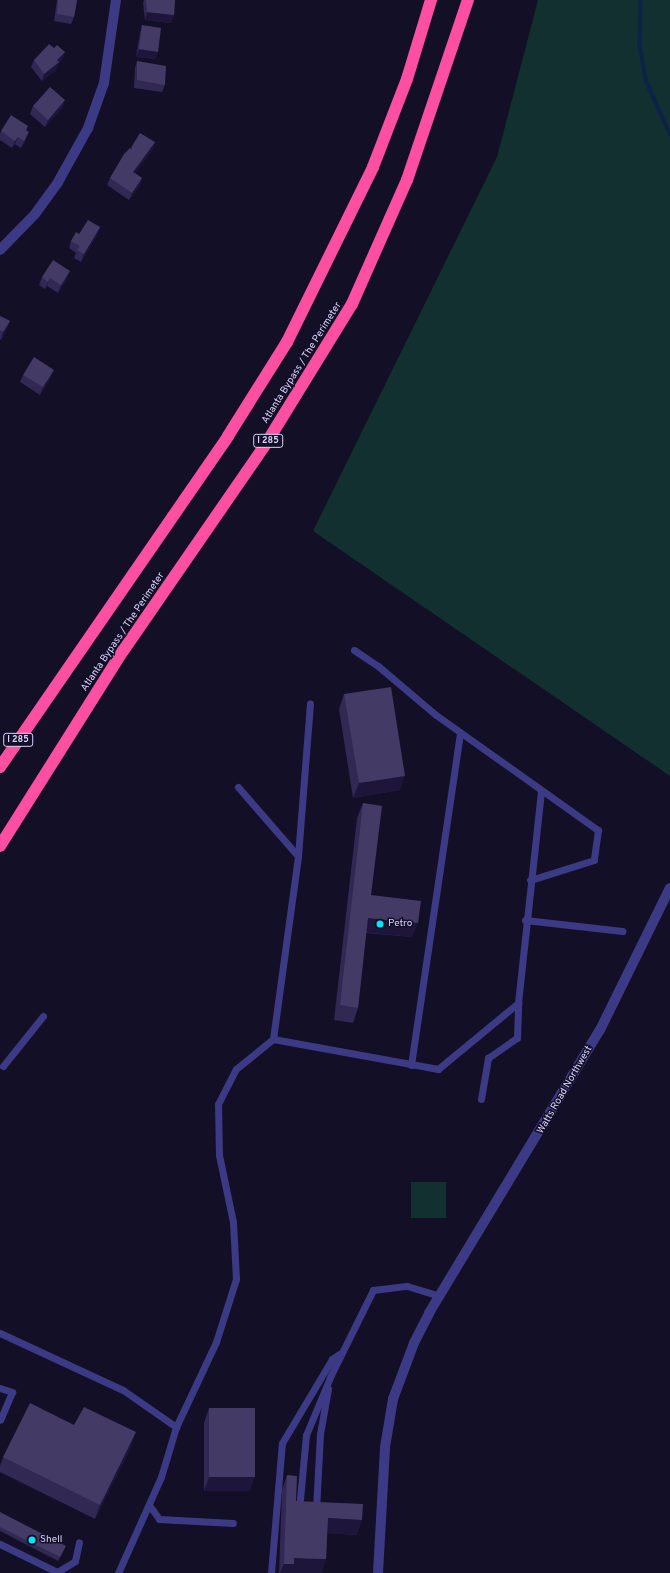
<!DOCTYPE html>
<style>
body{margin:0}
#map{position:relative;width:670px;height:1573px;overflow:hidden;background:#130f26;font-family:Overpass,sans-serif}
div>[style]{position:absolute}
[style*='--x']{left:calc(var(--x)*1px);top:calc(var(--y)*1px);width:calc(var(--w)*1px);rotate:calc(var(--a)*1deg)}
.green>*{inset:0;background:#12302f}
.stream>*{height:3.5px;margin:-1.75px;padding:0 1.75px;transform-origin:1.75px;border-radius:1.75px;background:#0c2248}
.service>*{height:7px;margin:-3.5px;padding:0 3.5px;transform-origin:3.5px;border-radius:3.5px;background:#3d3a85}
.minor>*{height:10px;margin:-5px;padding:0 5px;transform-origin:5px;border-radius:5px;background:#3d3a85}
.motorway>*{height:12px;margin:-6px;padding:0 6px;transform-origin:6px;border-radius:6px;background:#ff4fa3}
.wall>*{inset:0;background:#312854}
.shaded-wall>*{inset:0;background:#1d163a}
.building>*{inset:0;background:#433a66}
.dots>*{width:11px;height:11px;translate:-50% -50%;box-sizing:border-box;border:2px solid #130f26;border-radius:50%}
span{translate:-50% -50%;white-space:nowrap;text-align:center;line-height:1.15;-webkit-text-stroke:3px #130f26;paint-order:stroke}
.shield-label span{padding:1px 3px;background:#130f26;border:1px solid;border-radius:3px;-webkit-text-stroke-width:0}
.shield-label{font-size:9px;color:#d9d4ff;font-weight:700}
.street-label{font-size:10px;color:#d9d4ff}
.poi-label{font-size:10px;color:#d9d4ff}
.left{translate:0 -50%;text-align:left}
</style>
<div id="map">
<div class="green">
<i style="clip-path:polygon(538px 0,670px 0,670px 776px,313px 531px,497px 157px)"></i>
<i style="clip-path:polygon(411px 1182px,446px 1182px,446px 1218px,411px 1218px)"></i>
</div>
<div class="stream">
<i style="--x:641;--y:0;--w:45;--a:91.3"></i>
<i style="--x:640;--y:45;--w:36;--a:80"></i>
<i style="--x:646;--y:80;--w:59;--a:66"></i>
</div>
<div class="service">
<i style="--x:354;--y:650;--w:29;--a:34"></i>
<i style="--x:378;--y:666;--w:76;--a:40.2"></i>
<i style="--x:436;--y:715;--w:199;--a:35.4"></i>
<i style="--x:598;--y:830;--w:30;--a:98"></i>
<i style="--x:594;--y:860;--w:67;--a:162.6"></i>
<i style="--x:238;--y:787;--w:91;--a:49"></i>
<i style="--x:525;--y:920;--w:98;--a:6.5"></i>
<i style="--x:273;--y:1039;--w:168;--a:10.3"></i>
<i style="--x:438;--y:1069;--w:104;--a:-39.5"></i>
<i style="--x:518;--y:1003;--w:212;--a:-83.8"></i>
<i style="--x:411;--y:1065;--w:336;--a:-81.6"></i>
<i style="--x:3;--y:1066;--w:64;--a:-51.3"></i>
<i style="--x:481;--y:1099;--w:42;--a:-80.3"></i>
<i style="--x:488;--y:1058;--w:35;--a:-35"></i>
<i style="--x:517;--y:1038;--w:35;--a:-88"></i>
<i style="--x:0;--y:1333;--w:136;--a:24.9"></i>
<i style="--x:123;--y:1390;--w:65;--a:34.9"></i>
<i style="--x:0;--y:1388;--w:13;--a:18"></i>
<i style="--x:12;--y:1392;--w:30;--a:113"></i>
<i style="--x:149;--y:1505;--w:17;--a:54"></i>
<i style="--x:159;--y:1519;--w:74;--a:3.1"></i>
<i style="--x:299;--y:1510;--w:75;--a:-84.7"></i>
<i style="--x:306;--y:1435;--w:65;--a:-67.4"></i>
<i style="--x:331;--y:1375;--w:95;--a:-63.7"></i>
<i style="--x:373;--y:1290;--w:34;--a:-7"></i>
<i style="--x:407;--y:1286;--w:34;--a:17"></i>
<i style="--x:316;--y:1510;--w:76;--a:-87"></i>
<i style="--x:320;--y:1434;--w:46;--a:-79.9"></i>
<i style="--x:0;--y:1544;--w:64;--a:26.2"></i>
<i style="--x:57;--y:1572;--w:21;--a:-31"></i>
<i style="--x:75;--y:1561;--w:19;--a:-78"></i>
<i style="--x:118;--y:1573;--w:105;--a:-65.9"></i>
<i style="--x:161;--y:1477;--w:52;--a:-73.3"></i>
<i style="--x:176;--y:1427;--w:94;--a:-64.8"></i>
<i style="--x:216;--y:1342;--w:66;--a:-72.4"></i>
<i style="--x:236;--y:1279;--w:57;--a:-93"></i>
<i style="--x:233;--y:1222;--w:68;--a:-101.8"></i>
<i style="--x:219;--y:1155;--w:51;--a:-91.1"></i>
<i style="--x:218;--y:1104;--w:39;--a:-63"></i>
<i style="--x:236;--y:1069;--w:48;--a:-39"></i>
<i style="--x:273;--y:1039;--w:185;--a:-82.2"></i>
<i style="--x:298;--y:856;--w:153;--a:-85.5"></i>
<i style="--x:271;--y:1573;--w:130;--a:-85.2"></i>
<i style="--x:282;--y:1443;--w:98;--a:-59.2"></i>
<i style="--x:332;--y:1359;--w:11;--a:-34"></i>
</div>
<div class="minor">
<i style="--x:0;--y:250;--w:50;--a:-45.8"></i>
<i style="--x:35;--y:214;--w:39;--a:-54"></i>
<i style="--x:58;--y:182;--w:62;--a:-60.9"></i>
<i style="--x:88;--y:128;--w:48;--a:-70.4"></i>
<i style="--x:104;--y:83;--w:84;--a:-81.8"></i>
<i style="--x:378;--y:1573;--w:126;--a:-86.8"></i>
<i style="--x:385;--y:1447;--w:49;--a:-80.5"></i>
<i style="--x:393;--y:1399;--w:60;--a:-69.4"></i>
<i style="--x:414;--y:1343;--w:34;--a:-63"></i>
<i style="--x:429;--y:1313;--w:331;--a:-58.9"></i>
<i style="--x:600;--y:1030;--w:158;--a:-63.8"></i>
</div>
<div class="motorway">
<i style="--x:0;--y:767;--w:402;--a:-55.4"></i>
<i style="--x:228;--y:436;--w:111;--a:-57.9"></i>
<i style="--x:287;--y:342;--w:195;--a:-63.8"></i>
<i style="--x:373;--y:167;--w:94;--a:-68.9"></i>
<i style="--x:407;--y:79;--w:83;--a:-73.1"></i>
<i style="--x:0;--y:846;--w:231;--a:-57.8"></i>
<i style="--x:123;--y:651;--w:254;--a:-55.4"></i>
<i style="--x:267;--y:442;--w:162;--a:-58.4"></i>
<i style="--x:352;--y:304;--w:136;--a:-66.1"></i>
<i style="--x:407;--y:180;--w:190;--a:-71.3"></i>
</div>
<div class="wall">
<i style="clip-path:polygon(57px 0,77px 0,74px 17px,71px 24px,54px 21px)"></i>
<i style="clip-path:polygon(144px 0,175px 0,174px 15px,171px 23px,145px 20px,143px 3px)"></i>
<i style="clip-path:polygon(142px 25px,156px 59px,136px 57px,140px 33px)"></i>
<i style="clip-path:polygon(54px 48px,65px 52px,62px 60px,58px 64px,56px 70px,42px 81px,31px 67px,34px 60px)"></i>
<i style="clip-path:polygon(137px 61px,165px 85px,162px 92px,134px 88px,135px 68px)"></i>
<i style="clip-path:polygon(65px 100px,62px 108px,45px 127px,30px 114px,33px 106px)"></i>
<i style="clip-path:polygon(28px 126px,26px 131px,26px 140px,21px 148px,15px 144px,12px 148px,0 140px,0 134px,1px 131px)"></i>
<i style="clip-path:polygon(155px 142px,152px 150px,135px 173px,142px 178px,140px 185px,129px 200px,107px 185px,110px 178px,131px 148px,132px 146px)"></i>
<i style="clip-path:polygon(100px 227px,97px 235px,81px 262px,74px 258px,76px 253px,69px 248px,71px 241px,79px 234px)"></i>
<i style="clip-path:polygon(42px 277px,67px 279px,58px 293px,47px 286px,45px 289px,39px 285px)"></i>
<i style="clip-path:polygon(0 316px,10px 321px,7px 328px,1px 340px,0 339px)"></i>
<i style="clip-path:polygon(23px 375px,51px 377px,40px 395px,20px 382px)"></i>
<i style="clip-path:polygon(344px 694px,400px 790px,353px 798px,339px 709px)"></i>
<i style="clip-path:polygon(363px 803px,371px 895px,412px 937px,366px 933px,358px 1008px,353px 1023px,334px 1020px,357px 818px)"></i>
<i style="clip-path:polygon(209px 1408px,250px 1491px,204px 1491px,204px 1423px)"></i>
<i style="clip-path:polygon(131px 1447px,95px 1519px,0 1472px,0 1466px,3px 1457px)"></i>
<i style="clip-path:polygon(287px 1475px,296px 1501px,357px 1535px,327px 1533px,326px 1559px,321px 1573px,279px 1573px,282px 1490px)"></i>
<i style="clip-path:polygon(0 1512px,64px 1550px,58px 1561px,0 1531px)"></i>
</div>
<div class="shaded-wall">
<i style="clip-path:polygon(147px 12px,174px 15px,171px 23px,145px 20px)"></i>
<i style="clip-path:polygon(139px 49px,158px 52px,156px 59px,136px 57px)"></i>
<i style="clip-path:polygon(65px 52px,62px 60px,58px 64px,56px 70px,42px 81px,44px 74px)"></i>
<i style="clip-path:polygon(65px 100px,62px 108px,45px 127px,48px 120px)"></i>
<i style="clip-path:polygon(29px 132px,26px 140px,21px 148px,24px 141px)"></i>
<i style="clip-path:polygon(18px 137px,15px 144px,12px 148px,15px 141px)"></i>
<i style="clip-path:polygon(155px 142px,152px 150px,131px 179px,133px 172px)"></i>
<i style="clip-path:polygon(142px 178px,140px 185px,129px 200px,132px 193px)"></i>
<i style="clip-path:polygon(100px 227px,97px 235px,81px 262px,84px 254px)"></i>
<i style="clip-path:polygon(70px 271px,67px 279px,58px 293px,61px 285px)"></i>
<i style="clip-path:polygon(50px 278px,47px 286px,45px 289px,48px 282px)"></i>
<i style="clip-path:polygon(10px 321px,7px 328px,1px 340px,3px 332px)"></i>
<i style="clip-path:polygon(54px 370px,51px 377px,40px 395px,43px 387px)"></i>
<i style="clip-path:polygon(405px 776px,400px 790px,353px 798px,359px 783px)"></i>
<i style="clip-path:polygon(368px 918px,418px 923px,412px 937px,363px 932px)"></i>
<i style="clip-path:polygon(136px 1432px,131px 1447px,95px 1519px,100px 1505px)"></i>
<i style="clip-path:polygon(209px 1477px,255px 1477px,250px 1491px,204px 1491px)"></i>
<i style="clip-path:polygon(328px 1518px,362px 1520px,357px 1535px,323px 1533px)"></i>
<i style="clip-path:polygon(294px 1558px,326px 1559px,321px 1573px,280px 1573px,284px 1564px)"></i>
</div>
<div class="building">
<i style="clip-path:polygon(58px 0,77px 0,74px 17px,57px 14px)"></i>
<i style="clip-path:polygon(146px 0,175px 0,174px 15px,147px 12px)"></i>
<i style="clip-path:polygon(142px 25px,161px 28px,158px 52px,139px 49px)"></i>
<i style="clip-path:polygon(49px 44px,54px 48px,57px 45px,65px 52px,57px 60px,59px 62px,44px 74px,34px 60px)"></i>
<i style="clip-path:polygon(137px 61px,166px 66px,165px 85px,137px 80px)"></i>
<i style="clip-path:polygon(50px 87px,65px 100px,48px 120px,33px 106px)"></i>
<i style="clip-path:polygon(11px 115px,28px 126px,26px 130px,29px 132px,24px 141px,18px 137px,15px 141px,1px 131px)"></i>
<i style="clip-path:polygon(140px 133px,155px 142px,133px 172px,142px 178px,132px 193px,110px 178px,124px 154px,130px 148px,132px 150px,132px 146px)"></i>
<i style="clip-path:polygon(88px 220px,100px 227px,84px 254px,77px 250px,80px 246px,71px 241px,76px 232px,79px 234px)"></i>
<i style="clip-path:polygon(53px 260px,70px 271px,61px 285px,50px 278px,48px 282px,42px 277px)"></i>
<i style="clip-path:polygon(0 316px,10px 321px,3px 332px,0 330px)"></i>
<i style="clip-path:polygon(34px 357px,54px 370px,43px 387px,23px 375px)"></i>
<i style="clip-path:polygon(391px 687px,405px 776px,359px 783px,344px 694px)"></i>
<i style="clip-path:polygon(363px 803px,382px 806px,371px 895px,421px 901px,418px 923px,368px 918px,358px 1008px,340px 1005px)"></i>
<i style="clip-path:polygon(30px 1403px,74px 1425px,84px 1407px,136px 1432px,100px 1505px,3px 1457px)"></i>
<i style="clip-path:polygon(209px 1408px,255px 1408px,255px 1477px,209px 1477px)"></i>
<i style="clip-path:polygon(287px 1475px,297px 1476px,296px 1501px,363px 1504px,362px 1520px,328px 1518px,326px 1559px,294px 1558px,294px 1564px,284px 1564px)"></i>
<i style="clip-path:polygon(0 1512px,66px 1546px,60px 1557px,0 1527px)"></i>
</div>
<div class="dots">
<i style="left:380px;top:924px;background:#00e5ff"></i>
<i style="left:32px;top:1540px;background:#00e5ff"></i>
</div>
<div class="shield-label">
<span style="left:268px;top:441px">I 285</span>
<span style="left:18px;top:740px">I 285</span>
</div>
<div class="street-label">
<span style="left:302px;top:363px;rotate:-58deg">Atlanta Bypass / The Perimeter</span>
<span style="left:123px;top:632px;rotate:-56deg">Atlanta Bypass / The Perimeter</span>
<span style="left:565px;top:1090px;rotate:-60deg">Watts Road Northwest</span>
</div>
<div class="poi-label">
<span class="left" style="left:388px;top:924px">Petro</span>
<span class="left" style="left:40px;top:1540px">Shell</span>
</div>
</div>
